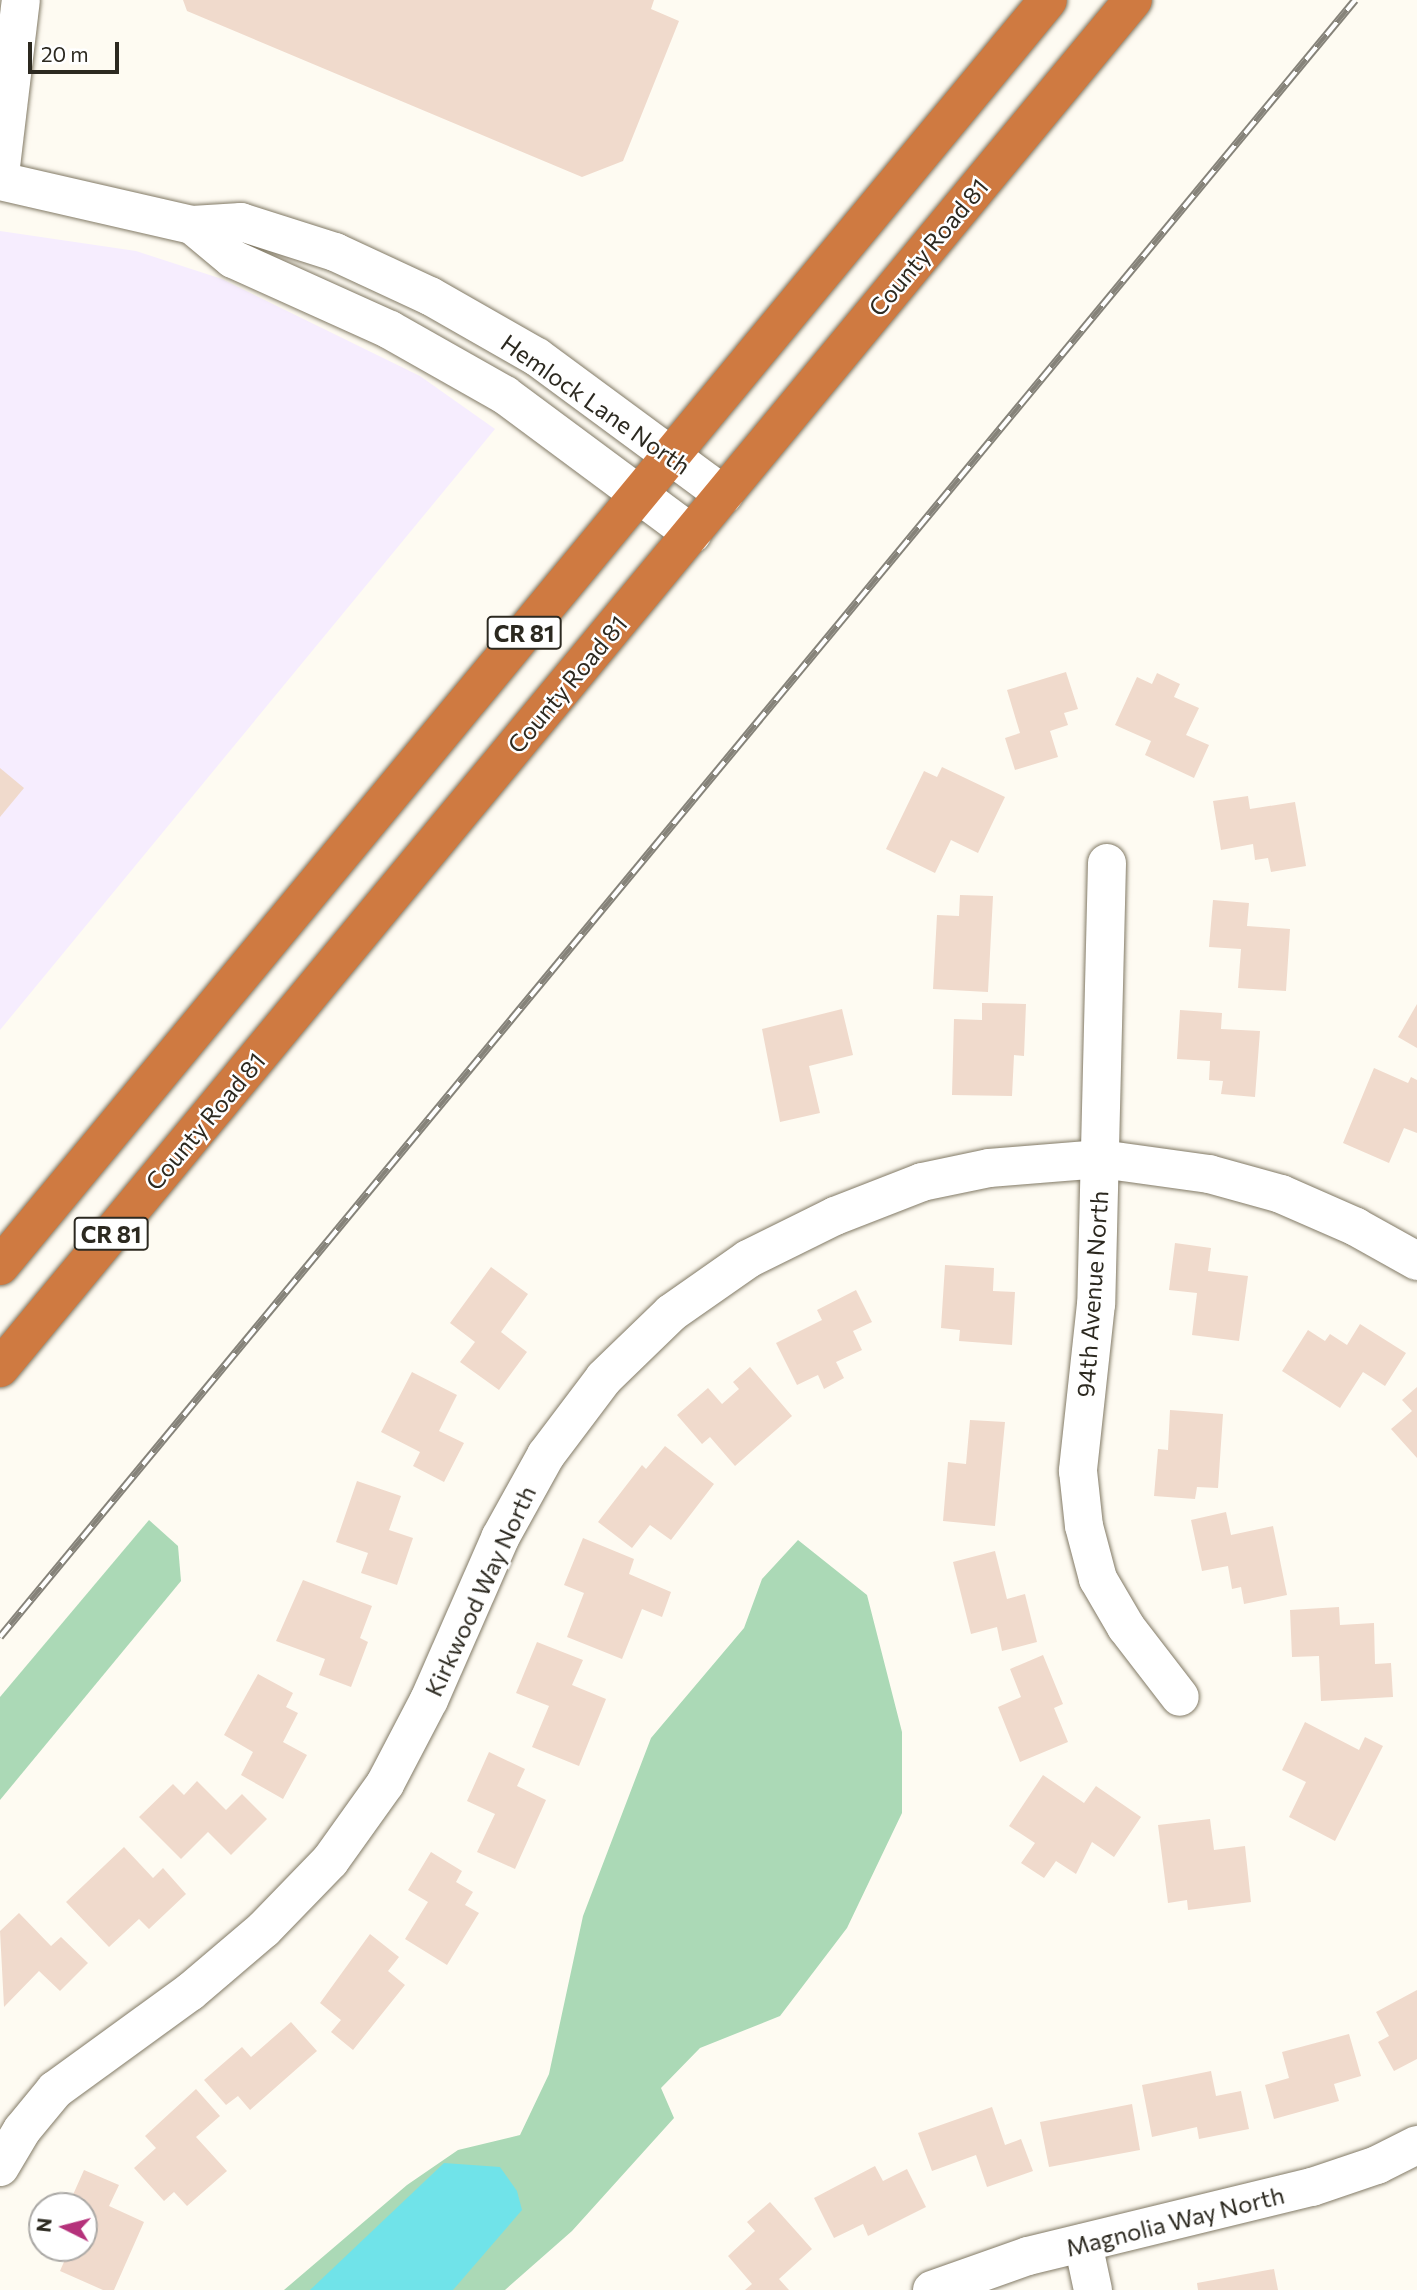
<!DOCTYPE html>
<style>
body{margin:0}
#map{position:relative;width:1417px;height:2290px;overflow:hidden;background:#fefbf2;font-family:Commissioner,sans-serif}
div>[style]{position:absolute}
[style*='--x']{left:calc(var(--x)*1px);top:calc(var(--y)*1px);width:calc(var(--w)*1px);rotate:calc(var(--a)*1deg)}
.industrial>*{inset:0;background:#f6edfe}
.green>*{inset:0;background:#abd9b6}
.water>*{inset:0;background:#70e3e9}
.building>*{inset:0;background:#f0dacc}
.roads{filter:drop-shadow(0 0 2px #827a66) drop-shadow(0 0 2px #827a66)}
.minor>*{height:38px;margin:-19px;padding:0 19px;transform-origin:19px;border-radius:19px;background:#fff}
.highway>*{height:38px;margin:-19px;padding:0 19px;transform-origin:19px;border-radius:19px;background:#cf7a41}
.rail>*{height:8px;margin-top:-4px;transform-origin:0;background:repeating-linear-gradient(90deg,#fff 0 16px,#86837a 0 32px);box-sizing:border-box;border-block:2px solid #86837a}
span{translate:-50% -50%;white-space:nowrap;text-align:center;line-height:1.15;-webkit-text-stroke:5px #fff;paint-order:stroke}
.shield-label span{padding:2px 5px;background:#fff;border:2px solid;border-radius:5px;-webkit-text-stroke-width:0}
.shield-label{font-size:23px;color:#2c2920;font-weight:700}
.street-label{font-size:24px;color:#2c2920}
.north{position:absolute;left:28px;top:2192px;width:70px;height:70px;box-sizing:border-box;background:#fff;border:2px solid #aba9a6;border-radius:50%;rotate:276deg;font-size:19px;font-weight:700;line-height:28px;text-align:center;color:#2c2920}
.north::after{content:'';display:block;margin:auto;width:24px;height:32px;background:#b5327b;clip-path:polygon(50% 0,100% 100%,50% 72%,0 100%)}
.scale{position:absolute;left:28px;top:42px;width:91px;height:32px;box-sizing:border-box;border:4px solid #2c2920;border-top:0;padding-left:9px;font-size:21px;line-height:24px;white-space:nowrap;color:#2c2920;-webkit-text-stroke:5px #fff;paint-order:stroke}
</style>
<div id="map">
<div class="industrial">
<i style="clip-path:polygon(0 231px,136px 251px,222px 279px,420px 376px,495px 429px,0 1030px)"></i>
</div>
<div class="green">
<i style="clip-path:polygon(149px 1520px,178px 1546px,181px 1581px,0 1800px,0 1697px)"></i>
<i style="clip-path:polygon(798px 1540px,867px 1595px,902px 1732px,902px 1813px,847px 1928px,780px 2016px,700px 2048px,661px 2088px,674px 2118px,572px 2231px,505px 2290px,284px 2290px,407px 2185px,458px 2150px,520px 2135px,549px 2074px,583px 1916px,651px 1738px,744px 1628px,762px 1579px)"></i>
</div>
<div class="water">
<i style="clip-path:polygon(444px 2163px,500px 2167px,517px 2191px,522px 2210px,453px 2290px,310px 2290px)"></i>
</div>
<div class="building">
<i style="clip-path:polygon(183px 0,654px 0,651px 9px,679px 21px,623px 161px,582px 177px,187px 11px)"></i>
<i style="clip-path:polygon(1066px 672px,1078px 709px,1064px 713px,1068px 725px,1050px 731px,1058px 757px,1015px 770px,1005px 738px,1020px 733px,1007px 690px)"></i>
<i style="clip-path:polygon(1157px 673px,1180px 684px,1174px 697px,1199px 708px,1186px 735px,1209px 745px,1194px 778px,1145px 755px,1151px 741px,1115px 725px,1137px 677px,1152px 684px)"></i>
<i style="clip-path:polygon(942px 767px,1005px 797px,978px 853px,951px 840px,935px 873px,886px 849px,924px 771px,937px 777px)"></i>
<i style="clip-path:polygon(0 768px,24px 788px,0 817px)"></i>
<i style="clip-path:polygon(1248px 796px,1250px 809px,1295px 802px,1306px 866px,1271px 872px,1268px 858px,1255px 860px,1253px 844px,1221px 850px,1213px 801px)"></i>
<i style="clip-path:polygon(960px 895px,993px 896px,988px 992px,933px 989px,937px 915px,959px 916px)"></i>
<i style="clip-path:polygon(1213px 900px,1249px 903px,1247px 926px,1290px 929px,1286px 991px,1238px 988px,1241px 949px,1209px 947px)"></i>
<i style="clip-path:polygon(982px 1003px,1026px 1004px,1024px 1056px,1014px 1055px,1012px 1096px,952px 1095px,954px 1019px,982px 1020px)"></i>
<i style="clip-path:polygon(1417px 1004px,1417px 1048px,1398px 1037px)"></i>
<i style="clip-path:polygon(842px 1009px,853px 1055px,809px 1066px,820px 1113px,780px 1122px,762px 1029px)"></i>
<i style="clip-path:polygon(1180px 1010px,1222px 1013px,1221px 1029px,1260px 1031px,1255px 1097px,1221px 1094px,1223px 1081px,1209px 1080px,1210px 1061px,1177px 1059px)"></i>
<i style="clip-path:polygon(1374px 1068px,1408px 1083px,1411px 1077px,1417px 1080px,1417px 1133px,1404px 1128px,1389px 1163px,1343px 1143px)"></i>
<i style="clip-path:polygon(1175px 1243px,1211px 1248px,1208px 1271px,1248px 1276px,1239px 1341px,1192px 1335px,1197px 1293px,1169px 1290px)"></i>
<i style="clip-path:polygon(945px 1265px,994px 1268px,993px 1291px,1015px 1292px,1012px 1345px,959px 1341px,960px 1330px,941px 1328px)"></i>
<i style="clip-path:polygon(491px 1267px,528px 1294px,501px 1332px,527px 1352px,499px 1390px,460px 1362px,475px 1342px,450px 1323px)"></i>
<i style="clip-path:polygon(856px 1290px,872px 1322px,853px 1331px,862px 1350px,836px 1362px,844px 1378px,824px 1389px,818px 1375px,797px 1385px,776px 1343px,822px 1320px,817px 1310px)"></i>
<i style="clip-path:polygon(1360px 1324px,1406px 1353px,1385px 1386px,1363px 1372px,1340px 1408px,1282px 1371px,1308px 1330px,1325px 1341px,1330px 1334px,1347px 1345px)"></i>
<i style="clip-path:polygon(750px 1367px,792px 1416px,735px 1466px,710px 1437px,702px 1444px,677px 1415px,708px 1388px,722px 1404px,739px 1389px,733px 1382px)"></i>
<i style="clip-path:polygon(412px 1372px,457px 1395px,439px 1431px,464px 1443px,444px 1482px,413px 1466px,420px 1452px,381px 1432px)"></i>
<i style="clip-path:polygon(1417px 1387px,1417px 1458px,1391px 1429px,1412px 1411px,1402px 1400px)"></i>
<i style="clip-path:polygon(1170px 1410px,1223px 1414px,1218px 1488px,1197px 1487px,1195px 1499px,1154px 1496px,1158px 1449px,1168px 1450px)"></i>
<i style="clip-path:polygon(970px 1420px,1005px 1422px,995px 1526px,943px 1521px,948px 1462px,966px 1464px)"></i>
<i style="clip-path:polygon(665px 1446px,714px 1484px,671px 1540px,650px 1525px,632px 1548px,598px 1522px,642px 1465px,646px 1469px)"></i>
<i style="clip-path:polygon(357px 1481px,401px 1496px,389px 1530px,413px 1538px,397px 1585px,361px 1573px,368px 1553px,336px 1542px)"></i>
<i style="clip-path:polygon(1226px 1512px,1231px 1535px,1273px 1526px,1287px 1595px,1244px 1604px,1241px 1587px,1232px 1589px,1228px 1566px,1202px 1571px,1191px 1520px)"></i>
<i style="clip-path:polygon(583px 1538px,634px 1559px,629px 1574px,671px 1592px,662px 1617px,642px 1609px,622px 1659px,567px 1637px,584px 1593px,564px 1585px)"></i>
<i style="clip-path:polygon(995px 1551px,1007px 1599px,1025px 1594px,1037px 1642px,1002px 1651px,997px 1627px,971px 1634px,953px 1562px)"></i>
<i style="clip-path:polygon(303px 1580px,372px 1606px,360px 1638px,368px 1642px,351px 1687px,319px 1675px,325px 1659px,276px 1641px)"></i>
<i style="clip-path:polygon(1339px 1607px,1340px 1625px,1374px 1623px,1375px 1664px,1391px 1663px,1393px 1697px,1321px 1701px,1319px 1656px,1292px 1657px,1290px 1610px)"></i>
<i style="clip-path:polygon(537px 1642px,583px 1660px,572px 1685px,606px 1699px,579px 1766px,532px 1747px,549px 1706px,516px 1693px)"></i>
<i style="clip-path:polygon(1043px 1655px,1063px 1704px,1054px 1708px,1068px 1742px,1020px 1762px,998px 1707px,1021px 1697px,1010px 1669px)"></i>
<i style="clip-path:polygon(258px 1674px,293px 1693px,286px 1707px,298px 1713px,283px 1742px,307px 1755px,283px 1799px,241px 1775px,253px 1752px,224px 1735px)"></i>
<i style="clip-path:polygon(1305px 1722px,1359px 1750px,1365px 1737px,1383px 1746px,1335px 1841px,1289px 1817px,1306px 1782px,1282px 1770px)"></i>
<i style="clip-path:polygon(489px 1752px,525px 1769px,517px 1786px,546px 1800px,515px 1869px,477px 1852px,495px 1814px,467px 1801px)"></i>
<i style="clip-path:polygon(1043px 1775px,1084px 1803px,1096px 1786px,1141px 1817px,1114px 1857px,1092px 1842px,1076px 1874px,1056px 1861px,1044px 1878px,1021px 1863px,1035px 1843px,1009px 1826px)"></i>
<i style="clip-path:polygon(197px 1781px,226px 1810px,242px 1794px,267px 1819px,231px 1855px,208px 1832px,181px 1859px,139px 1817px,173px 1784px,184px 1795px)"></i>
<i style="clip-path:polygon(1210px 1819px,1214px 1850px,1245px 1846px,1251px 1902px,1188px 1910px,1187px 1900px,1168px 1903px,1158px 1825px)"></i>
<i style="clip-path:polygon(124px 1847px,153px 1878px,163px 1868px,186px 1894px,149px 1929px,139px 1919px,109px 1947px,66px 1902px)"></i>
<i style="clip-path:polygon(431px 1852px,462px 1871px,456px 1882px,473px 1892px,465px 1905px,479px 1913px,447px 1965px,405px 1939px,428px 1902px,408px 1890px)"></i>
<i style="clip-path:polygon(19px 1913px,51px 1946px,61px 1937px,88px 1963px,60px 1991px,39px 1971px,4px 2007px,0 1931px)"></i>
<i style="clip-path:polygon(370px 1934px,399px 1957px,388px 1971px,405px 1985px,353px 2050px,331px 2032px,341px 2020px,320px 2003px)"></i>
<i style="clip-path:polygon(1417px 1990px,1417px 2059px,1394px 2071px,1378px 2042px,1389px 2036px,1376px 2012px)"></i>
<i style="clip-path:polygon(291px 2022px,317px 2051px,250px 2110px,238px 2096px,226px 2105px,204px 2080px,242px 2047px,251px 2057px)"></i>
<i style="clip-path:polygon(1349px 2034px,1361px 2076px,1334px 2084px,1339px 2101px,1274px 2119px,1265px 2085px,1289px 2078px,1282px 2052px)"></i>
<i style="clip-path:polygon(1211px 2071px,1216px 2096px,1241px 2091px,1249px 2129px,1199px 2139px,1197px 2127px,1152px 2137px,1142px 2085px)"></i>
<i style="clip-path:polygon(196px 2089px,220px 2116px,196px 2137px,227px 2171px,187px 2206px,174px 2192px,164px 2201px,134px 2168px,156px 2148px,145px 2136px)"></i>
<i style="clip-path:polygon(1132px 2104px,1140px 2150px,1049px 2167px,1040px 2122px)"></i>
<i style="clip-path:polygon(992px 2107px,1005px 2145px,1021px 2139px,1033px 2171px,987px 2187px,976px 2155px,932px 2171px,918px 2133px)"></i>
<i style="clip-path:polygon(875px 2166px,883px 2181px,907px 2169px,926px 2207px,868px 2236px,863px 2224px,834px 2238px,814px 2198px)"></i>
<i style="clip-path:polygon(84px 2170px,119px 2185px,109px 2206px,144px 2222px,114px 2290px,103px 2290px,60px 2271px,70px 2248px,84px 2248px,84px 2206px,68px 2206px)"></i>
<i style="clip-path:polygon(770px 2202px,812px 2249px,779px 2279px,789px 2290px,745px 2290px,752px 2284px,728px 2256px,755px 2231px,747px 2222px)"></i>
<i style="clip-path:polygon(1274px 2269px,1278px 2290px,1198px 2290px,1197px 2283px)"></i>
</div>
<div class="roads">
<div class="minor">
<i style="--x:0;--y:175;--w:176;--a:-83.2"></i>
<i style="--x:0;--y:181;--w:197;--a:12.9"></i>
<i style="--x:192;--y:225;--w:49;--a:-3.5"></i>
<i style="--x:241;--y:222;--w:99;--a:17.7"></i>
<i style="--x:335;--y:252;--w:105;--a:24.9"></i>
<i style="--x:430;--y:296;--w:123;--a:29.7"></i>
<i style="--x:537;--y:357;--w:232;--a:36.4"></i>
<i style="--x:192;--y:225;--w:53;--a:39.7"></i>
<i style="--x:233;--y:259;--w:172;--a:24.3"></i>
<i style="--x:390;--y:330;--w:132;--a:29.5"></i>
<i style="--x:505;--y:395;--w:233;--a:36.6"></i>
<i style="--x:1107;--y:863;--w:441;--a:91.4"></i>
<i style="--x:1096;--y:1304;--w:168;--a:96.2"></i>
<i style="--x:1078;--y:1471;--w:55;--a:83.8"></i>
<i style="--x:1084;--y:1526;--w:55;--a:75.2"></i>
<i style="--x:1098;--y:1579;--w:56;--a:59.7"></i>
<i style="--x:1126;--y:1627;--w:88;--a:52.4"></i>
<i style="--x:0;--y:2167;--w:43;--a:-59.3"></i>
<i style="--x:22;--y:2130;--w:52;--a:-50.5"></i>
<i style="--x:55;--y:2090;--w:167;--a:-36"></i>
<i style="--x:190;--y:1992;--w:97;--a:-40.4"></i>
<i style="--x:264;--y:1929;--w:95;--a:-45.9"></i>
<i style="--x:330;--y:1861;--w:95;--a:-54.5"></i>
<i style="--x:385;--y:1784;--w:95;--a:-62.4"></i>
<i style="--x:429;--y:1700;--w:177;--a:-66.3"></i>
<i style="--x:500;--y:1538;--w:95;--a:-61"></i>
<i style="--x:546;--y:1455;--w:96;--a:-53"></i>
<i style="--x:604;--y:1378;--w:93;--a:-44.1"></i>
<i style="--x:671;--y:1313;--w:94;--a:-35"></i>
<i style="--x:748;--y:1259;--w:97;--a:-26.3"></i>
<i style="--x:835;--y:1216;--w:93;--a:-21.3"></i>
<i style="--x:922;--y:1182;--w:68;--a:-11.8"></i>
<i style="--x:989;--y:1168;--w:112;--a:-4.6"></i>
<i style="--x:1101;--y:1159;--w:109;--a:7.9"></i>
<i style="--x:1209;--y:1174;--w:75;--a:15.5"></i>
<i style="--x:1281;--y:1194;--w:82;--a:23.7"></i>
<i style="--x:1356;--y:1227;--w:70;--a:29.1"></i>
<i style="--x:1083;--y:2243;--w:48;--a:78"></i>
<i style="--x:932;--y:2290;--w:102;--a:-19.5"></i>
<i style="--x:1028;--y:2256;--w:292;--a:-13.7"></i>
<i style="--x:1312;--y:2187;--w:69;--a:-18.7"></i>
<i style="--x:1377;--y:2165;--w:45;--a:-26.6"></i>
</div>
<div class="highway">
<i style="--x:0;--y:1266;--w:1643;--a:-50.38"></i>
<i style="--x:0;--y:1368;--w:1776;--a:-50.37"></i>
</div>
</div>
<div class="rail">
<i style="--x:0;--y:1637;--w:2125;--a:-50.38"></i>
</div>
<div class="shield-label">
<span style="left:524px;top:633px">CR 81</span>
<span style="left:111px;top:1234px">CR 81</span>
</div>
<div class="street-label">
<span style="left:928px;top:247px;rotate:-50deg">County Road 81</span>
<span style="left:596px;top:404px;rotate:35deg">Hemlock Lane North</span>
<span style="left:567px;top:684px;rotate:-50deg">County Road 81</span>
<span style="left:205px;top:1121px;rotate:-50deg">County Road 81</span>
<span style="left:1092px;top:1294px;rotate:-86deg">94th Avenue North</span>
<span style="left:480px;top:1591px;rotate:-65deg">Kirkwood Way North</span>
<span style="left:1175px;top:2221px;rotate:-14deg">Magnolia Way North</span>
</div>
<div class="north">N</div>
<div class="scale">20 m</div>
</div>
